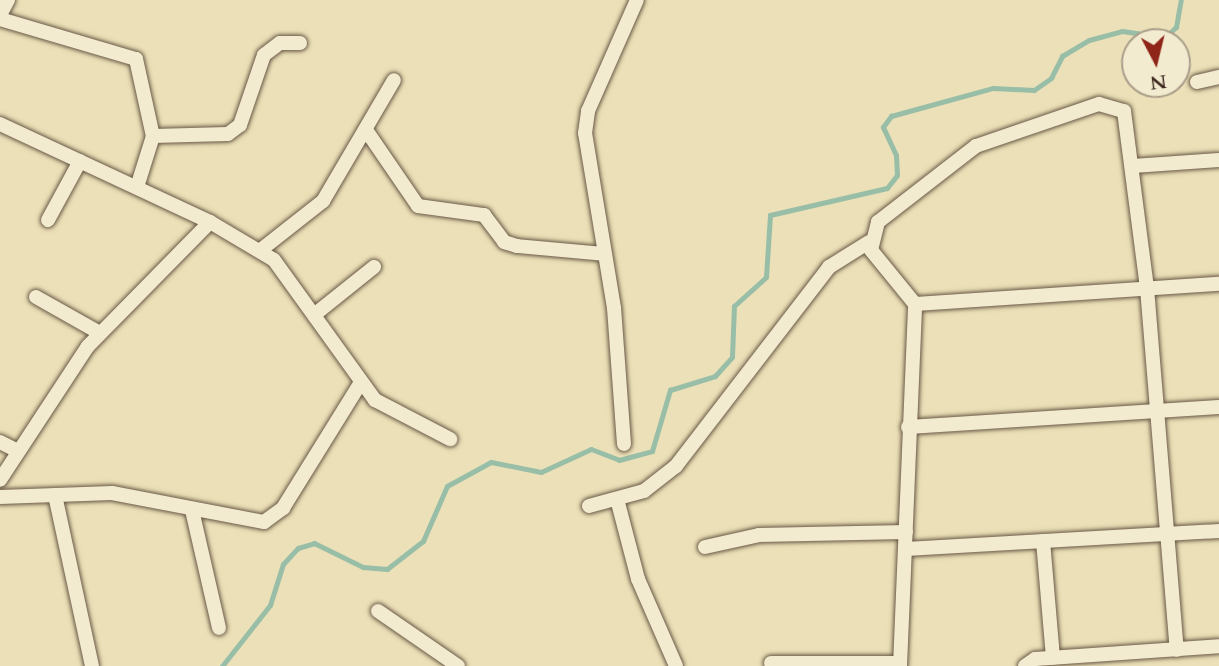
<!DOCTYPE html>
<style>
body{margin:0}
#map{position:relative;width:1219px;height:666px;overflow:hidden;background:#ebe0b7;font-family:Cardo,serif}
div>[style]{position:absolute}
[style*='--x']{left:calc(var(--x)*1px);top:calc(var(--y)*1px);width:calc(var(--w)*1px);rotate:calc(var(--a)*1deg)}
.stream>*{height:5px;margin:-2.5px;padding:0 2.5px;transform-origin:2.5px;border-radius:2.5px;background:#99bea8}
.roads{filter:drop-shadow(0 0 2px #695846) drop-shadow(0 0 2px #695846)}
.minor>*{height:14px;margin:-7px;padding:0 7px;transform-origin:7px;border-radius:7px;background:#f2ebd0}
span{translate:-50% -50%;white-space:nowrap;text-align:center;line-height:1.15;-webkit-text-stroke:6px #f2ebd0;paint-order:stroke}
.north{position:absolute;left:1121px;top:28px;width:70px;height:70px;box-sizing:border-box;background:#f2ebd0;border:2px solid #aa9e8a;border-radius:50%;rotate:173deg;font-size:19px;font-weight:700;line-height:28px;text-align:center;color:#3e2b21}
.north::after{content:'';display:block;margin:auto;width:24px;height:32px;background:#8f2418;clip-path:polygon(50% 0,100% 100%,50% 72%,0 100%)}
</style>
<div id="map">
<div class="stream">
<i style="--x:222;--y:666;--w:78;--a:-51.8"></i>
<i style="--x:270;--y:605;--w:43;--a:-72.4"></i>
<i style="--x:283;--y:564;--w:22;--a:-47"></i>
<i style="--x:298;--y:548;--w:17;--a:-17"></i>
<i style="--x:314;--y:543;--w:55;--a:26.1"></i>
<i style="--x:363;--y:567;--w:24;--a:5"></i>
<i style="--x:387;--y:569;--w:46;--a:-37.9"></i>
<i style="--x:423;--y:541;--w:60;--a:-66.4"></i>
<i style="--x:447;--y:486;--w:50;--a:-28.6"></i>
<i style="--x:491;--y:462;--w:51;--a:11.3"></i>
<i style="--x:541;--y:472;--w:55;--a:-24.7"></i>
<i style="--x:591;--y:449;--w:30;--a:21"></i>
<i style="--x:619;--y:460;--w:34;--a:-15"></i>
<i style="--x:652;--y:451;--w:64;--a:-73.6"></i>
<i style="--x:670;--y:390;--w:47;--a:-17.3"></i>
<i style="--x:715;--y:376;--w:25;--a:-48"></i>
<i style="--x:732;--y:357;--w:51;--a:-87.8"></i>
<i style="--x:734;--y:306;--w:43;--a:-42.2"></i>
<i style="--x:766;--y:277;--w:62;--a:-86.3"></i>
<i style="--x:770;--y:215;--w:120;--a:-13"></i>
<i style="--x:887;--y:188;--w:16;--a:-52"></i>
<i style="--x:897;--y:175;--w:20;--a:-93"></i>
<i style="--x:896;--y:155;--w:31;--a:-115"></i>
<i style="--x:883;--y:127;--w:14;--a:-54"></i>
<i style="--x:891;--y:116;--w:106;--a:-15.4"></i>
<i style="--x:993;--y:88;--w:41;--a:2.8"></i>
<i style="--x:1034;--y:90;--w:21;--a:-35"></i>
<i style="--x:1051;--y:78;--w:25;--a:-63"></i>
<i style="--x:1062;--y:56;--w:31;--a:-31"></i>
<i style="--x:1089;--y:40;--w:34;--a:-15"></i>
<i style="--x:1122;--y:31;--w:43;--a:7.9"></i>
<i style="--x:1165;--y:37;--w:15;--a:-42"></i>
<i style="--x:1176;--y:27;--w:27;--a:-80"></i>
</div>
<div class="roads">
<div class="minor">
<i style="--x:0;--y:15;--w:17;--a:-62"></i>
<i style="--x:0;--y:19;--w:142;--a:16.4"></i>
<i style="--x:136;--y:59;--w:79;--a:77.6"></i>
<i style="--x:153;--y:136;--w:53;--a:107.4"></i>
<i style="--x:1197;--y:82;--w:23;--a:-13"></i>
<i style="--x:0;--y:124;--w:232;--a:25"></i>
<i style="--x:210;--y:222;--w:174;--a:134.5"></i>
<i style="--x:88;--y:346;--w:160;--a:123.3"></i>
<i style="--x:366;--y:130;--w:92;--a:55.6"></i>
<i style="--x:418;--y:206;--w:67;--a:7.8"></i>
<i style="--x:484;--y:215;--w:34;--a:53"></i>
<i style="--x:504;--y:242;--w:14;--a:17"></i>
<i style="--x:517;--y:246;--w:88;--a:5.2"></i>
<i style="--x:153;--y:136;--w:75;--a:-1.5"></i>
<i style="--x:228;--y:134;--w:15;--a:-37"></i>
<i style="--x:240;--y:125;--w:74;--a:-71.1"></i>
<i style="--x:264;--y:55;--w:20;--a:-37"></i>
<i style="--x:280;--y:43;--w:20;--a:0"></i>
<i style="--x:1133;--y:166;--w:86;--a:-4"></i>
<i style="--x:48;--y:220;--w:67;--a:-61.5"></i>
<i style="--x:210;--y:222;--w:74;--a:30.7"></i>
<i style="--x:274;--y:260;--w:173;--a:54.2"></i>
<i style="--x:375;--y:400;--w:85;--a:27.5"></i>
<i style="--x:262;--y:249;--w:78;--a:-38.2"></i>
<i style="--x:323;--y:201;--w:140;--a:-59.6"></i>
<i style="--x:36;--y:297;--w:73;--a:29.4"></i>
<i style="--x:915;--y:304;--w:70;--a:-129.2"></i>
<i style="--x:871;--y:250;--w:29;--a:-76"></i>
<i style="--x:878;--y:222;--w:124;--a:-37.8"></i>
<i style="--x:976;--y:146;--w:130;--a:-18.9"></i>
<i style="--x:1099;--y:104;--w:26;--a:16"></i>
<i style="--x:1124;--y:111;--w:178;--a:82.6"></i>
<i style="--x:1147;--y:288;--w:363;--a:85.3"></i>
<i style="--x:314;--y:315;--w:77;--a:-38.7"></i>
<i style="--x:908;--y:427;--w:312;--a:-3.7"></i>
<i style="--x:0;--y:442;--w:20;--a:27"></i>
<i style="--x:624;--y:444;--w:136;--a:-94.2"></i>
<i style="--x:614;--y:308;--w:177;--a:-99.4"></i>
<i style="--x:585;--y:133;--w:22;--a:-82"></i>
<i style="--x:588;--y:111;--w:121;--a:-66.2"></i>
<i style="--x:55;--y:495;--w:175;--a:77.8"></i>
<i style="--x:0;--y:497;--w:112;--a:-2"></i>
<i style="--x:112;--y:493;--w:155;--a:10.8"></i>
<i style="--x:264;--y:522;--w:24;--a:-36"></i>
<i style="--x:283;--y:508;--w:148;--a:-58.2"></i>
<i style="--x:617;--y:499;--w:83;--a:75.3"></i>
<i style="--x:638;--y:579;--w:95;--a:66.4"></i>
<i style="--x:589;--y:506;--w:57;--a:-15.3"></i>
<i style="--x:644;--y:491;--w:41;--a:-38"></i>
<i style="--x:676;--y:466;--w:251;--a:-52.4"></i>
<i style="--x:829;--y:267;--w:47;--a:-32"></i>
<i style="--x:192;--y:510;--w:121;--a:77.1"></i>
<i style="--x:1043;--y:541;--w:117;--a:85.1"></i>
<i style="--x:705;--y:547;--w:55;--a:-12.5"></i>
<i style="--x:759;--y:535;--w:147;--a:-1.2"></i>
<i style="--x:906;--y:549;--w:314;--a:-3.3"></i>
<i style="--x:378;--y:611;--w:97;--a:34.5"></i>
<i style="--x:771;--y:663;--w:129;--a:0"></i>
<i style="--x:900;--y:666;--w:362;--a:-87.6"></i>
<i style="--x:915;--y:304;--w:305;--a:-3.8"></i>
<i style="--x:1025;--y:666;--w:12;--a:-35"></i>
<i style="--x:1035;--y:659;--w:184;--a:-4"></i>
</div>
</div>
<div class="north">N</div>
</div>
